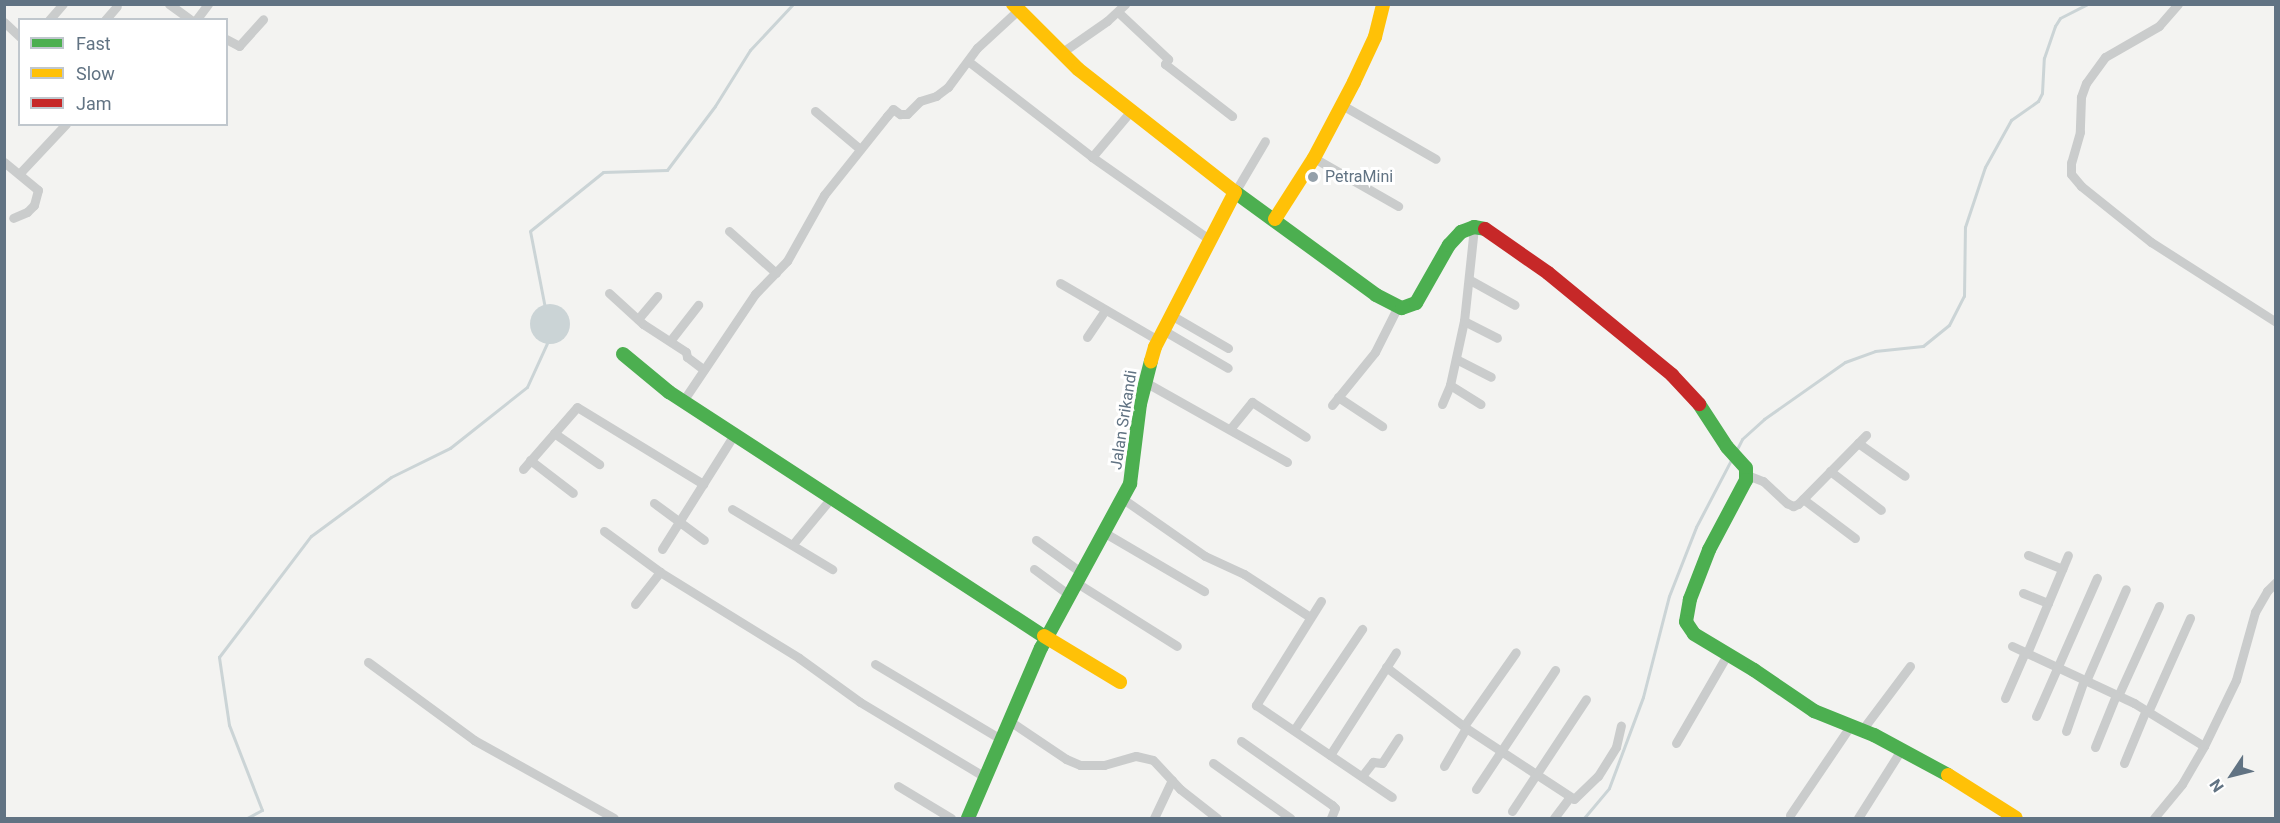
<!DOCTYPE html>
<style>
body{margin:0}
#map{position:relative;width:2280px;height:823px;overflow:hidden;background:#f3f3f1;font-family:Roboto,sans-serif}
div>[style]{position:absolute}
[style*='--x']{left:calc(var(--x)*1px);top:calc(var(--y)*1px);width:calc(var(--w)*1px);rotate:calc(var(--a)*1deg)}
.water>*{inset:0;background:#cbd4d6}
.round{border-radius:50%}
.stream>*{height:3px;margin:-1.5px;padding:0 1.5px;transform-origin:1.5px;border-radius:1.5px;background:#cbd4d6}
.street>*{height:9px;margin:-4.5px;padding:0 4.5px;transform-origin:4.5px;border-radius:4.5px;background:#cacccc}
.fast>*{height:14px;margin:-7px;padding:0 7px;transform-origin:7px;border-radius:7px;background:#4caf50}
.slow>*{height:14px;margin:-7px;padding:0 7px;transform-origin:7px;border-radius:7px;background:#ffc107}
.jam>*{height:14px;margin:-7px;padding:0 7px;transform-origin:7px;border-radius:7px;background:#c62828}
.dots>*{width:16px;height:16px;translate:-50% -50%;box-sizing:border-box;border:3px solid #fff;border-radius:50%}
span{translate:-50% -50%;white-space:nowrap;text-align:center;line-height:1.15;-webkit-text-stroke:6px #fff;paint-order:stroke}
.poi-label{font-size:16px;color:#617383}
.left{translate:0 -50%;text-align:left}
.street-label{font-size:16px;color:#617383}
.frame{position:absolute;inset:0;border:6px solid #617383;pointer-events:none}
.legend{position:absolute;left:18px;top:18px;width:210px;height:108px;box-sizing:border-box;background:#fff;border:2px solid #c0c7cd;margin:0;padding:8px 10px;list-style:none;font-size:18px;color:#617383}
.legend li{display:flex;align-items:center;gap:12px;height:30px}
.legend b{width:30px;border:2px solid #c0c7cd}
.north{position:absolute;left:2202px;top:745px;width:60px;height:60px;-webkit-text-stroke:4px #fff;paint-order:stroke;rotate:235deg;font-size:16px;font-weight:700;line-height:24px;text-align:center;color:#617383}
.north::after{content:'';display:block;margin:auto;width:21px;height:27px;background:#617383;clip-path:polygon(50% 0,100% 100%,50% 72%,0 100%)}
</style>
<div id="map">
<div class="water">
<i class="round" style="left:530px;top:304px;width:40px;height:40px"></i>
</div>
<div class="stream">
<i style="--x:545;--y:308;--w:78;--a:-101"></i>
<i style="--x:530;--y:231;--w:94;--a:-38.9"></i>
<i style="--x:603;--y:172;--w:64;--a:-1.8"></i>
<i style="--x:667;--y:170;--w:80;--a:-53.1"></i>
<i style="--x:715;--y:106;--w:66;--a:-58"></i>
<i style="--x:750;--y:50;--w:63;--a:-46.9"></i>
<i style="--x:1736;--y:451;--w:13;--a:-63"></i>
<i style="--x:1742;--y:439;--w:30;--a:-42"></i>
<i style="--x:1764;--y:419;--w:99;--a:-35.1"></i>
<i style="--x:1845;--y:362;--w:32;--a:-20"></i>
<i style="--x:1875;--y:351;--w:48;--a:-5.9"></i>
<i style="--x:1923;--y:346;--w:33;--a:-39"></i>
<i style="--x:1949;--y:325;--w:33;--a:-63"></i>
<i style="--x:1964;--y:296;--w:69;--a:-89.2"></i>
<i style="--x:1965;--y:227;--w:63;--a:-71.6"></i>
<i style="--x:1985;--y:167;--w:54;--a:-61"></i>
<i style="--x:2011;--y:120;--w:33;--a:-35"></i>
<i style="--x:2038;--y:101;--w:9;--a:-63"></i>
<i style="--x:2042;--y:93;--w:35;--a:-87"></i>
<i style="--x:2044;--y:58;--w:34;--a:-71"></i>
<i style="--x:2055;--y:26;--w:9;--a:-58"></i>
<i style="--x:2060;--y:18;--w:30;--a:-27"></i>
<i style="--x:247;--y:818;--w:17;--a:-28"></i>
<i style="--x:262;--y:810;--w:91;--a:-111.2"></i>
<i style="--x:229;--y:725;--w:69;--a:-98.4"></i>
<i style="--x:219;--y:657;--w:152;--a:-52.8"></i>
<i style="--x:311;--y:536;--w:99;--a:-36.4"></i>
<i style="--x:391;--y:477;--w:66;--a:-26.2"></i>
<i style="--x:450;--y:448;--w:98;--a:-38.4"></i>
<i style="--x:527;--y:387;--w:51;--a:-65.5"></i>
<i style="--x:1584;--y:818;--w:39;--a:-50"></i>
<i style="--x:1609;--y:788;--w:97;--a:-69.5"></i>
<i style="--x:1643;--y:697;--w:104;--a:-75.6"></i>
<i style="--x:1669;--y:596;--w:74;--a:-68.6"></i>
<i style="--x:1696;--y:527;--w:76;--a:-62.4"></i>
</div>
<div class="street">
<i style="--x:169;--y:4;--w:27;--a:36"></i>
<i style="--x:2178;--y:4;--w:29;--a:131"></i>
<i style="--x:2159;--y:26;--w:62;--a:150.1"></i>
<i style="--x:2105;--y:57;--w:32;--a:126"></i>
<i style="--x:2086;--y:83;--w:15;--a:110"></i>
<i style="--x:2081;--y:97;--w:35;--a:92"></i>
<i style="--x:2080;--y:132;--w:32;--a:106"></i>
<i style="--x:2071;--y:163;--w:11;--a:90"></i>
<i style="--x:2071;--y:174;--w:16;--a:50"></i>
<i style="--x:2081;--y:186;--w:90;--a:38.7"></i>
<i style="--x:2151;--y:242;--w:148;--a:32.6"></i>
<i style="--x:1118;--y:12;--w:69;--a:43.2"></i>
<i style="--x:1168;--y:59;--w:6;--a:121"></i>
<i style="--x:1165;--y:64;--w:85;--a:37.8"></i>
<i style="--x:49;--y:20;--w:21;--a:-49"></i>
<i style="--x:105;--y:20;--w:18;--a:-49"></i>
<i style="--x:196;--y:20;--w:20;--a:-53"></i>
<i style="--x:4;--y:22;--w:22;--a:43"></i>
<i style="--x:226;--y:39;--w:15;--a:28"></i>
<i style="--x:239;--y:46;--w:36;--a:-48"></i>
<i style="--x:1061;--y:53;--w:56;--a:-34.8"></i>
<i style="--x:1107;--y:21;--w:25;--a:-43"></i>
<i style="--x:968;--y:61;--w:157;--a:37.7"></i>
<i style="--x:1092;--y:157;--w:144;--a:35.1"></i>
<i style="--x:1342;--y:105;--w:108;--a:29.9"></i>
<i style="--x:815;--y:111;--w:59;--a:40.2"></i>
<i style="--x:1092;--y:157;--w:59;--a:-49.8"></i>
<i style="--x:1314;--y:158;--w:97;--a:29.7"></i>
<i style="--x:4;--y:162;--w:44;--a:39.5"></i>
<i style="--x:38;--y:190;--w:16;--a:105"></i>
<i style="--x:34;--y:205;--w:10;--a:135"></i>
<i style="--x:27;--y:212;--w:15;--a:157"></i>
<i style="--x:19;--y:174;--w:69;--a:-46.8"></i>
<i style="--x:1235;--y:192;--w:59;--a:-59.5"></i>
<i style="--x:729;--y:231;--w:63;--a:41.8"></i>
<i style="--x:1470;--y:280;--w:51;--a:29.1"></i>
<i style="--x:1060;--y:283;--w:113;--a:30.2"></i>
<i style="--x:609;--y:293;--w:46;--a:42.4"></i>
<i style="--x:643;--y:324;--w:51;--a:33.1"></i>
<i style="--x:686;--y:352;--w:5;--a:79"></i>
<i style="--x:687;--y:357;--w:21;--a:37"></i>
<i style="--x:1171;--y:315;--w:66;--a:30.1"></i>
<i style="--x:638;--y:319;--w:30;--a:-50"></i>
<i style="--x:1464;--y:321;--w:37;--a:27"></i>
<i style="--x:1163;--y:330;--w:75;--a:30.3"></i>
<i style="--x:1087;--y:337;--w:32;--a:-56"></i>
<i style="--x:670;--y:341;--w:46;--a:-52.1"></i>
<i style="--x:1456;--y:359;--w:39;--a:27"></i>
<i style="--x:1145;--y:382;--w:163;--a:29.4"></i>
<i style="--x:1450;--y:385;--w:36;--a:32"></i>
<i style="--x:1338;--y:397;--w:53;--a:33.4"></i>
<i style="--x:683;--y:401;--w:129;--a:-56.1"></i>
<i style="--x:755;--y:294;--w:46;--a:-45.9"></i>
<i style="--x:787;--y:261;--w:76;--a:-60.7"></i>
<i style="--x:824;--y:195;--w:101;--a:-51.4"></i>
<i style="--x:887;--y:116;--w:9;--a:-49"></i>
<i style="--x:893;--y:109;--w:9;--a:36"></i>
<i style="--x:900;--y:114;--w:7;--a:0"></i>
<i style="--x:907;--y:114;--w:18;--a:-45"></i>
<i style="--x:920;--y:101;--w:17;--a:-17"></i>
<i style="--x:936;--y:96;--w:15;--a:-37"></i>
<i style="--x:948;--y:87;--w:49;--a:-53.4"></i>
<i style="--x:977;--y:48;--w:56;--a:-42.8"></i>
<i style="--x:1442;--y:404;--w:21;--a:-67"></i>
<i style="--x:1450;--y:385;--w:66;--a:-77.7"></i>
<i style="--x:1464;--y:321;--w:95;--a:-83.9"></i>
<i style="--x:1332;--y:405;--w:68;--a:-50.9"></i>
<i style="--x:1375;--y:352;--w:51;--a:-63.4"></i>
<i style="--x:1230;--y:429;--w:35;--a:-51"></i>
<i style="--x:1252;--y:402;--w:64;--a:32.9"></i>
<i style="--x:554;--y:433;--w:55;--a:34.6"></i>
<i style="--x:1858;--y:443;--w:57;--a:35.1"></i>
<i style="--x:530;--y:460;--w:54;--a:37.5"></i>
<i style="--x:523;--y:469;--w:82;--a:-48.9"></i>
<i style="--x:577;--y:407;--w:148;--a:31.4"></i>
<i style="--x:1830;--y:471;--w:64;--a:37.4"></i>
<i style="--x:1747;--y:475;--w:17;--a:21"></i>
<i style="--x:1763;--y:481;--w:33;--a:43"></i>
<i style="--x:1787;--y:503;--w:7;--a:27"></i>
<i style="--x:1793;--y:506;--w:5;--a:-22"></i>
<i style="--x:1798;--y:504;--w:97;--a:-45.4"></i>
<i style="--x:1123;--y:499;--w:100;--a:34.8"></i>
<i style="--x:1205;--y:556;--w:43;--a:24.8"></i>
<i style="--x:1244;--y:574;--w:79;--a:33.1"></i>
<i style="--x:1803;--y:499;--w:65;--a:36.9"></i>
<i style="--x:654;--y:503;--w:62;--a:36.5"></i>
<i style="--x:732;--y:509;--w:117;--a:31"></i>
<i style="--x:604;--y:531;--w:69;--a:36.2"></i>
<i style="--x:660;--y:572;--w:163;--a:31.7"></i>
<i style="--x:799;--y:658;--w:75;--a:35.8"></i>
<i style="--x:860;--y:702;--w:146;--a:31"></i>
<i style="--x:1105;--y:533;--w:115;--a:30.4"></i>
<i style="--x:1036;--y:540;--w:57;--a:35.7"></i>
<i style="--x:793;--y:544;--w:60;--a:-50.4"></i>
<i style="--x:662;--y:549;--w:137;--a:-57.8"></i>
<i style="--x:2028;--y:555;--w:37;--a:22"></i>
<i style="--x:1034;--y:569;--w:44;--a:36.6"></i>
<i style="--x:1077;--y:583;--w:118;--a:32.2"></i>
<i style="--x:2023;--y:593;--w:27;--a:22"></i>
<i style="--x:1321;--y:601;--w:123;--a:122"></i>
<i style="--x:1256;--y:705;--w:164;--a:34.1"></i>
<i style="--x:635;--y:604;--w:41;--a:-52"></i>
<i style="--x:2012;--y:646;--w:135;--a:25"></i>
<i style="--x:2134;--y:703;--w:82;--a:31.6"></i>
<i style="--x:2027;--y:653;--w:106;--a:-67.3"></i>
<i style="--x:368;--y:662;--w:132;--a:36.3"></i>
<i style="--x:474;--y:740;--w:160;--a:29.1"></i>
<i style="--x:875;--y:664;--w:147;--a:30.8"></i>
<i style="--x:1386;--y:667;--w:101;--a:37.3"></i>
<i style="--x:1466;--y:728;--w:129;--a:33.3"></i>
<i style="--x:1574;--y:799;--w:33;--a:-44"></i>
<i style="--x:1598;--y:776;--w:34;--a:-58"></i>
<i style="--x:1616;--y:747;--w:22;--a:-77"></i>
<i style="--x:2086;--y:681;--w:100;--a:-66.5"></i>
<i style="--x:2118;--y:696;--w:99;--a:-65.5"></i>
<i style="--x:2005;--y:698;--w:50;--a:-66.5"></i>
<i style="--x:2148;--y:712;--w:103;--a:-65.9"></i>
<i style="--x:2036;--y:716;--w:151;--a:-66.2"></i>
<i style="--x:1008;--y:720;--w:70;--a:33.9"></i>
<i style="--x:1066;--y:759;--w:15;--a:23"></i>
<i style="--x:1080;--y:765;--w:24;--a:0"></i>
<i style="--x:1104;--y:765;--w:33;--a:-16"></i>
<i style="--x:1136;--y:756;--w:17;--a:13"></i>
<i style="--x:1153;--y:760;--w:40;--a:47"></i>
<i style="--x:1180;--y:789;--w:47;--a:38.1"></i>
<i style="--x:1464;--y:726;--w:90;--a:-54.9"></i>
<i style="--x:1294;--y:730;--w:122;--a:-56"></i>
<i style="--x:1862;--y:730;--w:80;--a:-53.1"></i>
<i style="--x:2066;--y:731;--w:54;--a:-70.6"></i>
<i style="--x:1241;--y:741;--w:111;--a:35.1"></i>
<i style="--x:1332;--y:805;--w:4;--a:45"></i>
<i style="--x:1335;--y:808;--w:11;--a:112"></i>
<i style="--x:1676;--y:743;--w:102;--a:-59.9"></i>
<i style="--x:2095;--y:747;--w:56;--a:-68"></i>
<i style="--x:1330;--y:755;--w:122;--a:-57.3"></i>
<i style="--x:1213;--y:763;--w:95;--a:35.5"></i>
<i style="--x:2124;--y:763;--w:57;--a:-67.5"></i>
<i style="--x:1444;--y:766;--w:44;--a:-59.9"></i>
<i style="--x:1362;--y:776;--w:18;--a:-52"></i>
<i style="--x:1373;--y:762;--w:9;--a:6"></i>
<i style="--x:1382;--y:763;--w:30;--a:-57"></i>
<i style="--x:898;--y:786;--w:62;--a:31.1"></i>
<i style="--x:1476;--y:789;--w:143;--a:-56.4"></i>
<i style="--x:1512;--y:811;--w:134;--a:-56.5"></i>
<i style="--x:1790;--y:815;--w:109;--a:-55.9"></i>
<i style="--x:1154;--y:818;--w:42;--a:-64.7"></i>
<i style="--x:1554;--y:818;--w:26;--a:-53"></i>
<i style="--x:1858;--y:818;--w:80;--a:-57.7"></i>
<i style="--x:2154;--y:818;--w:44;--a:-50.5"></i>
<i style="--x:2182;--y:784;--w:44;--a:-59.9"></i>
<i style="--x:2204;--y:746;--w:73;--a:-64.1"></i>
<i style="--x:2236;--y:680;--w:71;--a:-74.4"></i>
<i style="--x:2255;--y:612;--w:24;--a:-60"></i>
<i style="--x:2267;--y:591;--w:13;--a:-45"></i>
</div>
<div class="fast">
<i style="--x:1235;--y:192;--w:175;--a:36.1"></i>
<i style="--x:1376;--y:295;--w:29;--a:27"></i>
<i style="--x:1402;--y:308;--w:15;--a:-20"></i>
<i style="--x:1416;--y:303;--w:67;--a:-60.4"></i>
<i style="--x:1449;--y:245;--w:18;--a:-47"></i>
<i style="--x:1461;--y:232;--w:14;--a:-21"></i>
<i style="--x:1474;--y:227;--w:11;--a:10"></i>
<i style="--x:623;--y:354;--w:60;--a:39.6"></i>
<i style="--x:669;--y:392;--w:447;--a:33.1"></i>
<i style="--x:1699;--y:404;--w:51;--a:56.9"></i>
<i style="--x:1727;--y:447;--w:28;--a:48"></i>
<i style="--x:1746;--y:468;--w:12;--a:90"></i>
<i style="--x:1746;--y:480;--w:79;--a:117.9"></i>
<i style="--x:1709;--y:550;--w:53;--a:111.2"></i>
<i style="--x:1690;--y:599;--w:23;--a:100"></i>
<i style="--x:1686;--y:622;--w:14;--a:56"></i>
<i style="--x:1694;--y:634;--w:70;--a:31"></i>
<i style="--x:1754;--y:670;--w:73;--a:34.3"></i>
<i style="--x:1814;--y:711;--w:65;--a:21.8"></i>
<i style="--x:1874;--y:735;--w:84;--a:28.4"></i>
<i style="--x:968;--y:818;--w:185;--a:-66.8"></i>
<i style="--x:1041;--y:648;--w:187;--a:-61.5"></i>
<i style="--x:1130;--y:484;--w:81;--a:-82.9"></i>
<i style="--x:1140;--y:404;--w:44;--a:-75.7"></i>
</div>
<div class="slow">
<i style="--x:1013;--y:4;--w:92;--a:45"></i>
<i style="--x:1078;--y:69;--w:199;--a:38.1"></i>
<i style="--x:1235;--y:192;--w:174;--a:117.3"></i>
<i style="--x:1155;--y:347;--w:15;--a:106"></i>
<i style="--x:1275;--y:219;--w:72;--a:-57.4"></i>
<i style="--x:1314;--y:158;--w:86;--a:-62.2"></i>
<i style="--x:1354;--y:82;--w:50;--a:-65"></i>
<i style="--x:1375;--y:37;--w:34;--a:-76"></i>
<i style="--x:1044;--y:636;--w:89;--a:31.2"></i>
<i style="--x:1948;--y:775;--w:80;--a:32.3"></i>
</div>
<div class="jam">
<i style="--x:1485;--y:229;--w:77;--a:34.9"></i>
<i style="--x:1548;--y:273;--w:161;--a:39.4"></i>
<i style="--x:1672;--y:375;--w:40;--a:47"></i>
</div>
<div class="dots">
<i style="left:1313px;top:177px;background:#94a0aa"></i>
</div>
<div class="poi-label">
<span class="left" style="left:1325px;top:177px">PetraMini</span>
</div>
<div class="street-label">
<span style="left:1124px;top:420px;rotate:-81deg">Jalan Srikandi</span>
</div>
<div class="frame"></div>
<ul class="legend">
<li><b style="height:8px;background:#4caf50"></b>Fast</li>
<li><b style="height:8px;background:#ffc107"></b>Slow</li>
<li><b style="height:8px;background:#c62828"></b>Jam</li>
</ul>
<div class="north">N</div>
</div>
